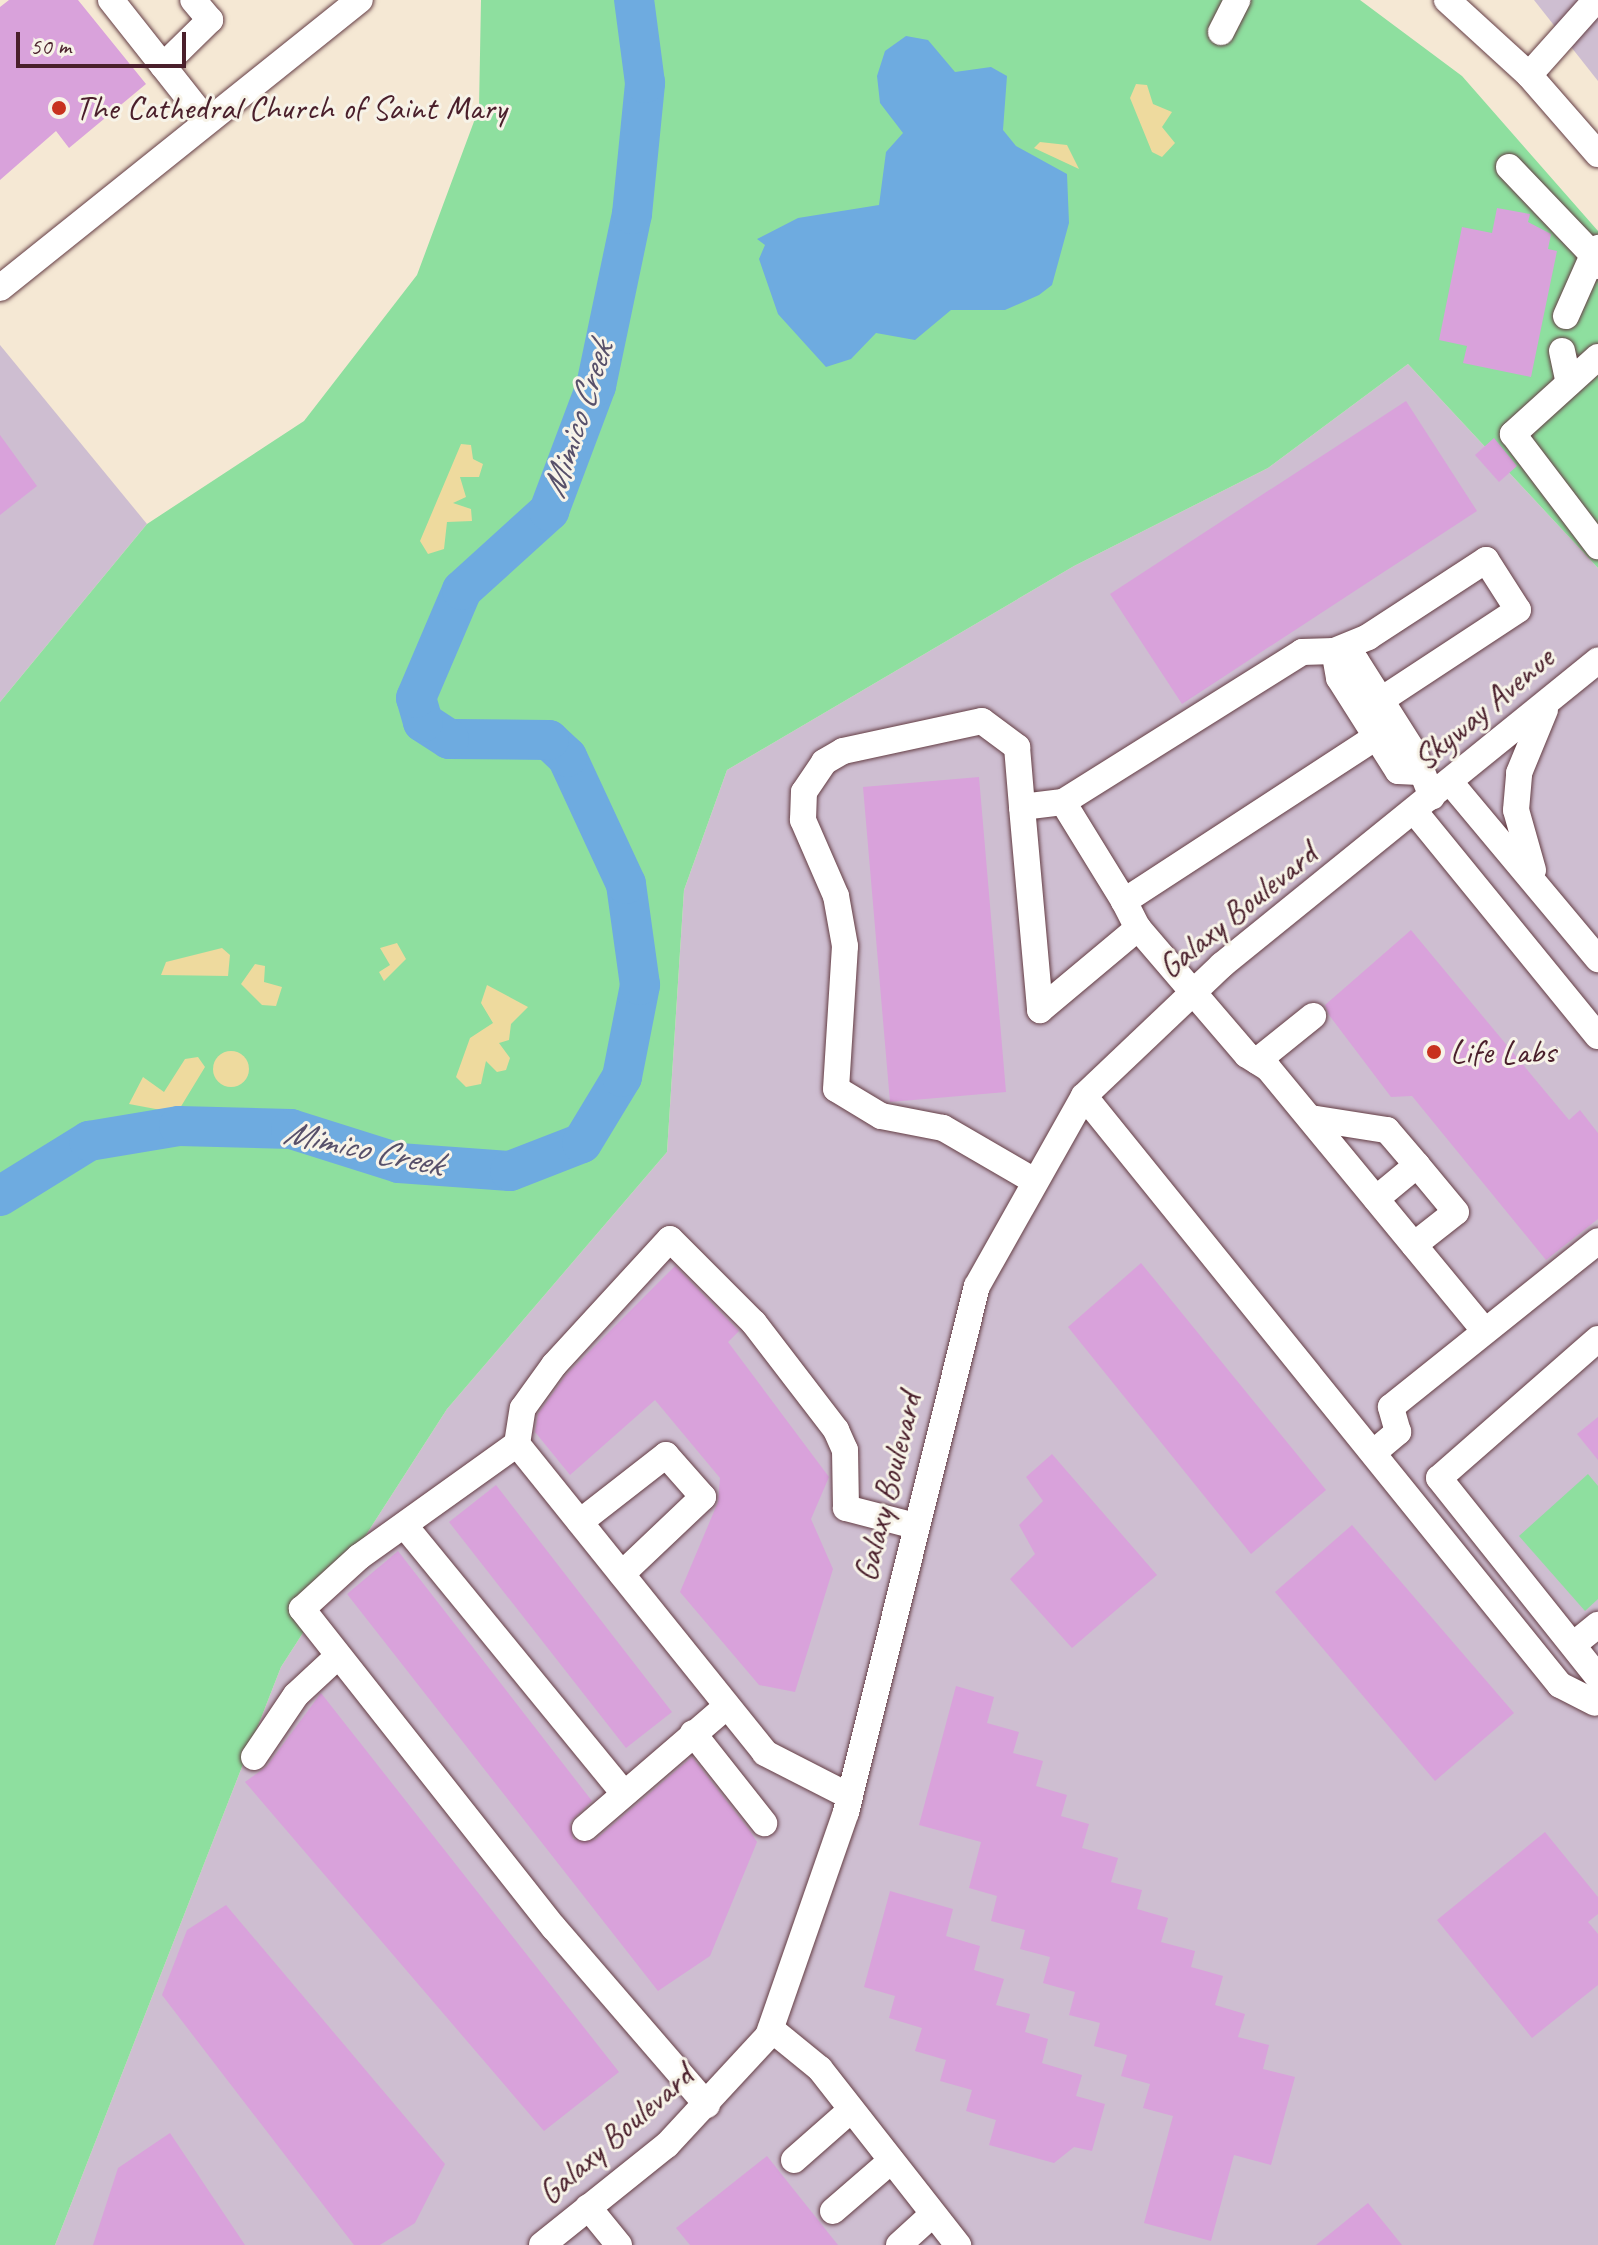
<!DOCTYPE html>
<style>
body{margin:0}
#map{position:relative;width:1598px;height:2245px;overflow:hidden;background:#f5e8d4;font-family:Caveat,sans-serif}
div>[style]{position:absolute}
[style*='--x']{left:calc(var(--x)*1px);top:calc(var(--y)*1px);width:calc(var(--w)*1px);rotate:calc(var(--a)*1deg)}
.industrial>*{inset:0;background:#cebed1}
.green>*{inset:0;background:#8edf9f}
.sand>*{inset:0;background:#eeda9e}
.round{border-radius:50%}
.water>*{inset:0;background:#6eabe0}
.river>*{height:40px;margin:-20px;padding:0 20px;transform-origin:20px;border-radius:20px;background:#6eabe0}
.building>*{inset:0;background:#d9a2db}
.roads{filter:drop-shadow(0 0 2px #643d44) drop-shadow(0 0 2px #643d44)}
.minor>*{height:26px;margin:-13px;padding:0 13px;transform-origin:13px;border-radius:13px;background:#fff}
.dots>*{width:22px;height:22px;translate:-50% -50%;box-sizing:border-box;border:4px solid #f7f3e8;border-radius:50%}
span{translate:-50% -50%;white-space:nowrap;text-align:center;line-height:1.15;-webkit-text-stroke:6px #f7f3e8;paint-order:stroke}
.poi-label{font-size:34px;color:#4a1f2b}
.left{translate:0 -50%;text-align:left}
.street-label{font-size:34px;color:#4a1f2b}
.water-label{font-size:36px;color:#57506a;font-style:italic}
.scale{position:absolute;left:16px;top:32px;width:170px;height:36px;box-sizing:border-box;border:4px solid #4a1f2b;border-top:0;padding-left:10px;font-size:24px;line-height:28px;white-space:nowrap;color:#4a1f2b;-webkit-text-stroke:6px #f7f3e8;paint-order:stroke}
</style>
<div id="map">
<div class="industrial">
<i style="clip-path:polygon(1534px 0,1598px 0,1598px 81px)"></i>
<i style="clip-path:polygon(0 345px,147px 524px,0 702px)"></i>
<i style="clip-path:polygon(1408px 364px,1598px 568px,1598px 2245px,55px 2245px,281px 1667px,447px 1409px,667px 1152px,684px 890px,727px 770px,1074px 566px,1268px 468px)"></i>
</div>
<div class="green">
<i style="clip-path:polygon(481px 0,1360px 0,1462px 76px,1598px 231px,1598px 568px,1408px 364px,1268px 468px,1074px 566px,727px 770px,684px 890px,667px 1152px,447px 1409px,281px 1667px,55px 2245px,0 2245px,0 702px,147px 524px,304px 421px,417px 275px,479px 108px)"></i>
<i style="clip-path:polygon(1588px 1474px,1598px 1486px,1598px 1599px,1585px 1611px,1519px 1536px)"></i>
</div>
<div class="sand">
<i style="clip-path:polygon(1136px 84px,1147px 85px,1153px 104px,1172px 112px,1162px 127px,1175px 143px,1162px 157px,1152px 152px,1130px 98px)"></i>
<i style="clip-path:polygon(1040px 142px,1067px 145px,1079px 169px,1034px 148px)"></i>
<i style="clip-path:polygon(461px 444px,471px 445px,473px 459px,483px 464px,479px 477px,460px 477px,466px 497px,453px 503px,471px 509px,472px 521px,447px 522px,444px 549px,428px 554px,420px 541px)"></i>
<i style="clip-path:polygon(397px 943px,406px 959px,384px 981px,379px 972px,390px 965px,380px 948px)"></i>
<i style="clip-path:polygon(222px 948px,230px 955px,228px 976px,161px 975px,166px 962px)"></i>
<i style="clip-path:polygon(255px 964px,265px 966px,264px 982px,282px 987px,276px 1006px,262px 1005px,241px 984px)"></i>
<i style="clip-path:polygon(487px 985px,528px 1007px,511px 1024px,509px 1040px,499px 1043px,510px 1058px,506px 1070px,497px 1072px,486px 1061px,481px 1084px,466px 1087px,456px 1077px,470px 1038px,493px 1023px,481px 1003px)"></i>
<i class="round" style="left:213px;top:1051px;width:36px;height:36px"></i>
<i style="clip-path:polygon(185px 1059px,198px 1057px,205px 1067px,177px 1113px,129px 1104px,143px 1077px,164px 1092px)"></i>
</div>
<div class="water">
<i style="clip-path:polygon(906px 36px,928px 40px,955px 72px,991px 67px,1007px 76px,1003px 130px,1016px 146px,1067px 174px,1069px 223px,1052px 285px,1039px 295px,1005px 310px,951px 310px,915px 340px,876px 333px,851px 359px,826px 367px,778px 314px,759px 259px,765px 245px,757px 239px,798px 218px,879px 205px,886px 152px,903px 133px,880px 103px,877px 76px,885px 51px)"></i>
</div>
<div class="river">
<i style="--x:0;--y:1196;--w:105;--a:-31.7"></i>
<i style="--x:89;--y:1141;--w:91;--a:-9.5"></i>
<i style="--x:179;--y:1126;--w:112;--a:1.5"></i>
<i style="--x:291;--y:1129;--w:113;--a:17.5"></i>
<i style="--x:399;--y:1163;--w:111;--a:4.1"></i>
<i style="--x:510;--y:1171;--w:77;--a:-21.3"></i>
<i style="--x:582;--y:1143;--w:77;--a:-58.8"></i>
<i style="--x:622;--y:1077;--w:94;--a:-78.9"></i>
<i style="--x:640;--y:985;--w:102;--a:-97.9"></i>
<i style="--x:626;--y:884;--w:140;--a:-114.9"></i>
<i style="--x:567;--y:757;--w:25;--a:-137"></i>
<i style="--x:549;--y:740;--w:100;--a:-179.4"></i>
<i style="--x:449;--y:739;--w:31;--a:-147"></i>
<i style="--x:423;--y:722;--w:25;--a:-106"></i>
<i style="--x:416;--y:698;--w:117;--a:-66.9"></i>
<i style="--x:462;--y:590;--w:118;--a:-42.2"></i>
<i style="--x:549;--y:511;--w:134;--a:-69.4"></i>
<i style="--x:596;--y:386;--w:176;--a:-78.2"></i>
<i style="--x:632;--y:214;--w:132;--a:-84.3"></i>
<i style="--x:645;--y:83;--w:84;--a:-97.5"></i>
</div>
<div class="building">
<i style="clip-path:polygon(9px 0,78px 0,146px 84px,69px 148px,56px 131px,0 180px,0 7px)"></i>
<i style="clip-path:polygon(1497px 208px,1530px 214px,1528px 222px,1551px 234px,1548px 249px,1557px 251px,1531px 377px,1463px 363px,1467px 346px,1439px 340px,1462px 227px,1492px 233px)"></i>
<i style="clip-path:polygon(1406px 401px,1477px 511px,1182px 704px,1110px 594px)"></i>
<i style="clip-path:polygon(0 435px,37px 486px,0 515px)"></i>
<i style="clip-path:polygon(1494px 438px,1517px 466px,1499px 482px,1475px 455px)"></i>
<i style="clip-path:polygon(979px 777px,1006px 1092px,890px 1102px,863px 787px)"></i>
<i style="clip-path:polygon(1411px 930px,1569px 1120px,1580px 1110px,1598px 1133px,1598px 1219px,1546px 1260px,1412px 1096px,1391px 1097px,1329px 1015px,1325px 1005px)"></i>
<i style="clip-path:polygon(1141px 1263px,1326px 1490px,1251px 1554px,1068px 1327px)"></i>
<i style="clip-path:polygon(675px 1266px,739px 1331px,728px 1342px,829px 1477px,811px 1519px,833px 1569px,795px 1692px,759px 1685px,680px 1592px,718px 1502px,720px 1478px,655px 1400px,570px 1475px,535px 1432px,538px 1414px,566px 1375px)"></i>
<i style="clip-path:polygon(1598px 1417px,1598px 1460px,1577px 1434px)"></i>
<i style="clip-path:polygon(1052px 1454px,1157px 1575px,1072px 1648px,1010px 1579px,1035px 1554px,1019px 1525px,1043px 1501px,1026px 1477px)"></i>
<i style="clip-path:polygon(496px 1485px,672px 1712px,626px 1748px,449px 1522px)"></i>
<i style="clip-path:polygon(1352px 1525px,1514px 1713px,1435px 1781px,1275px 1592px)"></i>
<i style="clip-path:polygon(398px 1551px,592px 1801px,570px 1822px,573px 1839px,595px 1840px,692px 1757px,750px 1831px,757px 1842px,710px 1956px,658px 1991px,347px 1594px)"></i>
<i style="clip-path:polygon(956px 1686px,994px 1697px,987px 1723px,1019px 1732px,1013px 1753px,1043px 1761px,1036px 1786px,1067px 1795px,1061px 1816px,1089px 1824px,1082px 1848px,1118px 1858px,1111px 1882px,1142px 1890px,1137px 1909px,1168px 1918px,1161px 1942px,1195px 1951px,1191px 1967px,1223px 1976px,1215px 2005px,1245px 2014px,1238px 2037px,1269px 2045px,1263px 2069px,1295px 2077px,1271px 2165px,1234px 2155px,1211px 2241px,1144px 2223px,1173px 2116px,1143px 2108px,1150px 2084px,1121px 2076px,1127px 2055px,1094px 2046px,1100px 2023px,1069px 2015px,1075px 1992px,1043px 1983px,1050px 1957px,1020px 1949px,1025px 1930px,991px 1921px,997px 1896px,969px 1888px,981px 1842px,919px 1825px)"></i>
<i style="clip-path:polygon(321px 1693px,619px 2072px,544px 2131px,245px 1782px,267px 1766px)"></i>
<i style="clip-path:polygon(1545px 1832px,1598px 1897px,1598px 1914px,1588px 1922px,1598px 1934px,1598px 1985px,1532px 2038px,1437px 1920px)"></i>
<i style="clip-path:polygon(890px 1891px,953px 1909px,946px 1936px,980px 1946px,974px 1970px,1004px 1979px,996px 2005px,1030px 2014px,1025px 2032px,1048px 2039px,1042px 2063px,1082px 2075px,1076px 2096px,1105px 2104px,1092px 2151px,1074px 2147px,1054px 2163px,989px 2145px,996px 2120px,966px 2111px,972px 2090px,940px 2081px,946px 2060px,915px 2051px,922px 2028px,889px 2018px,895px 1996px,864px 1987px)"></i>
<i style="clip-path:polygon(226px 1905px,445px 2164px,415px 2223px,380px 2245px,354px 2245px,162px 1995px,187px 1930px)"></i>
<i style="clip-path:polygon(170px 2133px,245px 2245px,93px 2245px,118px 2168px)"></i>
<i style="clip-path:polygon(767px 2156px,838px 2245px,690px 2245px,676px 2228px)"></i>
<i style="clip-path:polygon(1368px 2203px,1402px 2245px,1316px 2245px)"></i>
</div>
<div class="roads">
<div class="minor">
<i style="--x:111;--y:0;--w:152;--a:51.7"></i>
<i style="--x:1447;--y:0;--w:111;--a:42.4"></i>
<i style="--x:1529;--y:75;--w:105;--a:48.9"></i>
<i style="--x:1221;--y:32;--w:36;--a:-63"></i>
<i style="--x:163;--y:66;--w:66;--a:-44.4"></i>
<i style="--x:210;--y:20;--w:26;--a:-130"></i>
<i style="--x:1529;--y:75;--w:101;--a:-48.2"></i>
<i style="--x:1509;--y:167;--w:122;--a:46.3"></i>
<i style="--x:1593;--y:255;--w:9;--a:-54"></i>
<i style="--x:0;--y:288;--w:461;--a:-38.7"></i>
<i style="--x:1566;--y:316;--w:67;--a:-66.1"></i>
<i style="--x:1593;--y:255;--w:12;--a:66"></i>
<i style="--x:1562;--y:351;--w:33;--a:78"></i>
<i style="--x:1598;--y:357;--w:115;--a:137.8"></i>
<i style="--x:1513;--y:434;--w:141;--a:52.8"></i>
<i style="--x:1376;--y:737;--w:301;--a:146.9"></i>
<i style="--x:1124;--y:901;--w:30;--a:63"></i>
<i style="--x:1138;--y:928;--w:167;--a:49.4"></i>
<i style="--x:1247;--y:1055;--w:25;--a:32"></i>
<i style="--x:1268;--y:1068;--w:341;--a:50.5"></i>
<i style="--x:1419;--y:772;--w:21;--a:-177"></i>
<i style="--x:1398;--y:771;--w:110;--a:-122.4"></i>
<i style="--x:1339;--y:678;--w:27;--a:-100"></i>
<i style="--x:1334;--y:651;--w:24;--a:24"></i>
<i style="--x:1356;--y:661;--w:110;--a:57.6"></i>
<i style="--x:1415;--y:754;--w:46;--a:68.4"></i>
<i style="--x:1450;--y:782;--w:231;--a:50.1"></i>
<i style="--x:1063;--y:802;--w:116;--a:58.4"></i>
<i style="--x:1022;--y:807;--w:204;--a:84.9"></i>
<i style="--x:1040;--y:1010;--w:128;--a:-39.9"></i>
<i style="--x:1415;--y:812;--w:289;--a:50.8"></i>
<i style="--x:1533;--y:870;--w:62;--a:-105.8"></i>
<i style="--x:1516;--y:810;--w:37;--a:-85"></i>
<i style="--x:1519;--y:773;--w:68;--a:-67.6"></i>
<i style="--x:1257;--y:1061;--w:72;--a:-38.8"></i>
<i style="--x:1084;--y:1096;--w:757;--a:51.06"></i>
<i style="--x:1560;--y:1685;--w:39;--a:27"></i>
<i style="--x:1310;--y:1118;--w:78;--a:8.9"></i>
<i style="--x:1387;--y:1130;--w:46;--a:49.4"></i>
<i style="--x:1417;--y:1165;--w:53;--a:140.3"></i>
<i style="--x:1031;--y:1179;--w:102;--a:-149.9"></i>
<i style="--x:943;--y:1128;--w:63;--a:-169"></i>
<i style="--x:881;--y:1116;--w:52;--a:-149"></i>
<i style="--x:836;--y:1089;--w:143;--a:-86.4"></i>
<i style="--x:845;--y:946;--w:51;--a:-100.2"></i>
<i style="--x:836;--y:896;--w:83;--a:-113.5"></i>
<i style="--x:803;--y:820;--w:28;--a:-88"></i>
<i style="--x:804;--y:792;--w:36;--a:-56"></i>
<i style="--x:824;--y:762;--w:22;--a:-30"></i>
<i style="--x:843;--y:751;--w:142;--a:-12.2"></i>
<i style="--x:982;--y:721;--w:44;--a:36.6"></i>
<i style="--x:1017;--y:747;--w:60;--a:85.2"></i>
<i style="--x:1022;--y:807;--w:41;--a:-7"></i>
<i style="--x:1063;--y:802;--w:282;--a:-32.1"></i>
<i style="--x:1302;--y:652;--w:32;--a:-2"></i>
<i style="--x:1334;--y:651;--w:37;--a:-22"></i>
<i style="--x:1368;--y:637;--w:141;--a:-33.1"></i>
<i style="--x:1486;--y:560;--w:59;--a:57.4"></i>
<i style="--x:1518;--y:610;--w:164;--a:146.7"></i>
<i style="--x:1414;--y:1245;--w:53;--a:-38.2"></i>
<i style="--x:1456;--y:1212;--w:61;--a:-129.7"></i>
<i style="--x:1598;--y:1339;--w:211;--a:138.8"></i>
<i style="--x:1439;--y:1478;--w:255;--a:51.4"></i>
<i style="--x:517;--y:1444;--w:36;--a:-81"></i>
<i style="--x:523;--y:1408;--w:53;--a:-54.2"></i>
<i style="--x:554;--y:1365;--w:171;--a:-47.4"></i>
<i style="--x:670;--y:1239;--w:119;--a:45"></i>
<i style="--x:754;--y:1323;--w:135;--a:52.5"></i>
<i style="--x:836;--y:1430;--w:22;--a:66"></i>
<i style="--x:845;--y:1450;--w:58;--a:89"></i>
<i style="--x:846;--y:1508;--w:71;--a:14.6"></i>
<i style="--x:1373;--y:1453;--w:33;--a:-40"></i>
<i style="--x:1398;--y:1432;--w:26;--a:-106"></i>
<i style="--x:1391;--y:1407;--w:265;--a:-38.7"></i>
<i style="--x:580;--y:1522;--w:109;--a:-37.9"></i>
<i style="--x:666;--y:1455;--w:56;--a:48.6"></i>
<i style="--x:703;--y:1497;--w:112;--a:136.5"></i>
<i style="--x:405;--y:1526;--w:346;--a:50.7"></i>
<i style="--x:1573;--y:1645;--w:32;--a:-39"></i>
<i style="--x:693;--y:1733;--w:115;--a:51.7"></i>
<i style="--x:254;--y:1757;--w:75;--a:-55.9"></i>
<i style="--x:296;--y:1695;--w:57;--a:-42.9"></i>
<i style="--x:585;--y:1828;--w:187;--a:-40.7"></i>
<i style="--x:771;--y:2029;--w:63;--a:39.2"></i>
<i style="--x:820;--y:2069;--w:224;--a:51.9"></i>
<i style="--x:707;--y:2105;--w:234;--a:-130.8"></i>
<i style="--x:554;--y:1928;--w:407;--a:-128.3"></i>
<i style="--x:302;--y:1609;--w:77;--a:-42.4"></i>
<i style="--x:359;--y:1557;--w:194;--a:-35.6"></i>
<i style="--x:517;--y:1444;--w:396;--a:51.2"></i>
<i style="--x:765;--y:1753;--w:94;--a:27.1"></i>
<i style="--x:794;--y:2160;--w:76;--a:-41.3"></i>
<i style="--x:588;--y:2207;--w:49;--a:50.8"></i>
<i style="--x:833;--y:2211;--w:77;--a:-40.8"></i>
<i style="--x:542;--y:2245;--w:160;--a:-38.7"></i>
<i style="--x:667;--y:2145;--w:149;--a:-47.2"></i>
<i style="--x:768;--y:2036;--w:237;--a:-70.8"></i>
<i style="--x:846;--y:1812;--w:542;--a:-76.02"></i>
<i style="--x:977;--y:1286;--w:218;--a:-60.6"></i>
<i style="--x:1084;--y:1096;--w:190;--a:-43.5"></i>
<i style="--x:1222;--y:965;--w:484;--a:-39"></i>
<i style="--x:899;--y:2245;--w:46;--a:-42.4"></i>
</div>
</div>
<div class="dots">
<i style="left:59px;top:108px;background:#c8321e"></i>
<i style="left:1434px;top:1052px;background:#c8321e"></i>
</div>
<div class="poi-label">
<span class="left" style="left:75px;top:108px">The Cathedral Church of Saint Mary</span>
<span class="left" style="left:1450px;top:1052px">Life Labs</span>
</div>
<div class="street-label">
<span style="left:1483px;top:708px;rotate:-40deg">Skyway Avenue</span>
<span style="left:1237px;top:910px;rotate:-39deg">Galaxy Boulevard</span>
<span style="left:887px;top:1487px;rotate:-76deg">Galaxy Boulevard</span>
<span style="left:615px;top:2134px;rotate:-41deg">Galaxy Boulevard</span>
</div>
<div class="water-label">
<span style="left:577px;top:420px;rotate:-72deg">Mimico Creek</span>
<span style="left:363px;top:1148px;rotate:12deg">Mimico Creek</span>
</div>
<div class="scale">50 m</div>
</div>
